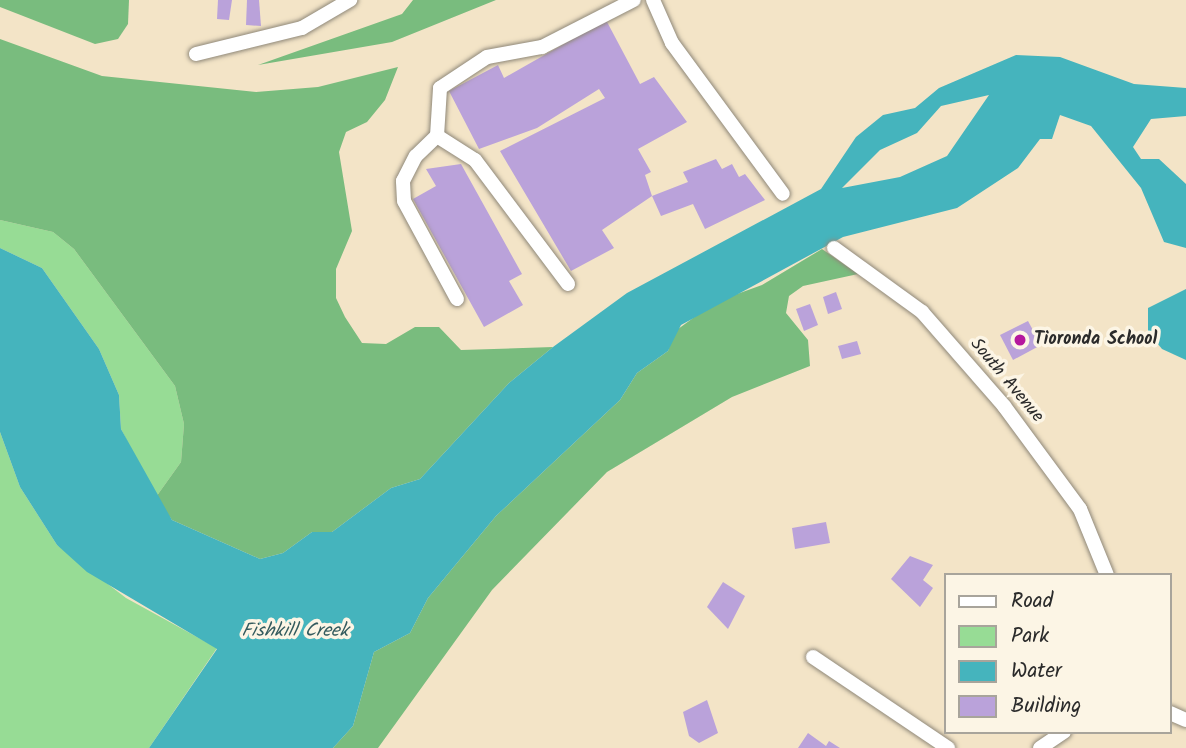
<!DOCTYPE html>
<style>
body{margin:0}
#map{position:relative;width:1186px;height:748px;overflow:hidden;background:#f3e4c7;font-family:Kalam,sans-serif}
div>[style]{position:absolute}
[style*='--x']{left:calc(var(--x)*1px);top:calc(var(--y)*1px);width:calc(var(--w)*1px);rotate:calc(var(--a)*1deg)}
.green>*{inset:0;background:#97dc95}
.forest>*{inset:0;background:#79bc7e}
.water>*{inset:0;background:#45b4bd}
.building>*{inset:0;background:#baa2da}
.roads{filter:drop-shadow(0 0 2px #8f8879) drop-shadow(0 0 2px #8f8879)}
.minor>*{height:14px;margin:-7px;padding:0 7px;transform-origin:7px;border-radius:7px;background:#fff}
.dots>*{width:19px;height:19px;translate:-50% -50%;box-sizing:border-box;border:4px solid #fcf5e5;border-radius:50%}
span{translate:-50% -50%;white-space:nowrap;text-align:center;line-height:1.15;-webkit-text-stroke:7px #fcf5e5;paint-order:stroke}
.poi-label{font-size:18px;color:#2b2b2b;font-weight:700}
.left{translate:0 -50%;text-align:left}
.street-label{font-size:18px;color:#2b2b2b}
.water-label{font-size:19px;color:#345b5e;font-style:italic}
.legend{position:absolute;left:944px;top:573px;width:228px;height:161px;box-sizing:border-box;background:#fcf5e5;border:2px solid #a8a49b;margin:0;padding:9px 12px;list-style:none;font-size:21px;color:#2b2b2b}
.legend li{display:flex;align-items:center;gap:14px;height:35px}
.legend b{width:35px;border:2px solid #a8a49b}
</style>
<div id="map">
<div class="green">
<i style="clip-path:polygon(0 220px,53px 232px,74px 249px,175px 386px,184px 424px,181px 462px,156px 497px,121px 429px,119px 395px,99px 349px,42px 268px,0 248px)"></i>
<i style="clip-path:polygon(0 432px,20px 487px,57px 545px,126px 598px,217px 648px,149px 748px,0 748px)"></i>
</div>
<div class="forest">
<i style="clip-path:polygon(0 0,129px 0,128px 24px,118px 39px,95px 44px,0 7px)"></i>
<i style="clip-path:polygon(413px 0,496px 0,392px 42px,258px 65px,402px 14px)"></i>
<i style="clip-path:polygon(0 39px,102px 76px,256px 92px,318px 87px,398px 67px,385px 100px,367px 122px,346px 132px,339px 152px,352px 231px,336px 269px,336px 298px,345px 317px,362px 343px,386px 344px,415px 327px,439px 327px,461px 350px,553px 347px,509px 383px,420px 479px,391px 488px,332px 532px,312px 532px,283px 553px,260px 559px,172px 520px,156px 497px,181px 462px,184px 424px,175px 386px,74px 249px,53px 232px,0 220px)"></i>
<i style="clip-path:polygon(822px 249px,858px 274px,803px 286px,789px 296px,786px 313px,808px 340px,810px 366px,732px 397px,607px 472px,492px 590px,378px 748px,333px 748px,353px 726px,374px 652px,410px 633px,428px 598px,496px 516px,620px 400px,637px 373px,668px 351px,674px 332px,715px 302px,762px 285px)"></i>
</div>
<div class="water">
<i style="clip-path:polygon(evenodd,1016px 55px,1060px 57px,1134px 84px,1186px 88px,1186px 116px,1151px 119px,1133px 147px,1141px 159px,1159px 159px,1186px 184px,1186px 248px,1164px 242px,1141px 188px,1091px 126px,1060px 115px,1052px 139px,1040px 139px,1018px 168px,957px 208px,843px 237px,681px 325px,668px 351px,637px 373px,620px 400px,496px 516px,428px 598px,410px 633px,374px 652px,353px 726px,333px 748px,149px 748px,217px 649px,87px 572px,57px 545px,20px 487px,0 432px,0 248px,42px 268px,99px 349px,119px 395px,121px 429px,172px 520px,260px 559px,283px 553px,312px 532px,332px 532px,391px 488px,420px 479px,509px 383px,553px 347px,627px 293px,821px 189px,856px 137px,883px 115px,915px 108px,939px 88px,1016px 55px,989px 95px,947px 156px,900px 177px,842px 188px,880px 150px,917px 133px,941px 106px,989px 95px)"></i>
<i style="clip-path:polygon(1186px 289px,1186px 360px,1162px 349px,1148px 332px,1148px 308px)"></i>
</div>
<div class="building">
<i style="clip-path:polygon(218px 0,232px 0,229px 20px,217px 19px)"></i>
<i style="clip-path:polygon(247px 0,259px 0,261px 26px,246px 25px)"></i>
<i style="clip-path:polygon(606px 20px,640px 84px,654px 77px,687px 122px,638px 149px,651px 172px,645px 175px,652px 196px,602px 230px,614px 248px,571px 271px,500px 151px,605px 98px,599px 89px,537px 128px,479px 149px,449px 91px,498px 65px,504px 78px)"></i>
<i style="clip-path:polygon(716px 159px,722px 169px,732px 164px,739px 177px,745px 174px,765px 200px,705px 229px,693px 204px,661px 216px,652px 196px,688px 182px,683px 172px)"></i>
<i style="clip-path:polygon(461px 164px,522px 274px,509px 281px,523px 305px,484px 327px,413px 199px,436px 186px,426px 169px)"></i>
<i style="clip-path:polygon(836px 292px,842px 309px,828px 314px,823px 297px)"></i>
<i style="clip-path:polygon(810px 304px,818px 325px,804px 331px,796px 309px)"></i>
<i style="clip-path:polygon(1028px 321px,1041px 345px,1013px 360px,1000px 335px)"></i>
<i style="clip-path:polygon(857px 341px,861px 354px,842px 359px,838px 346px)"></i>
<i style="clip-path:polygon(826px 522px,830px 543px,795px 549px,792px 528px)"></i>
<i style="clip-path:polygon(910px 556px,933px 565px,923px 580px,933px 588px,920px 607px,891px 579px)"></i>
<i style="clip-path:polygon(723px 582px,745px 596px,728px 629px,707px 607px)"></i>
<i style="clip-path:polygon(707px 700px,718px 733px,699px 743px,689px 736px,683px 712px)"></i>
<i style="clip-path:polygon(808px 733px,826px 746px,829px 741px,840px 748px,798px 748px)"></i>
</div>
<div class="roads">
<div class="minor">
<i style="--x:653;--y:0;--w:47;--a:66.2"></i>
<i style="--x:672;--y:43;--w:187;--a:53.7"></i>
<i style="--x:196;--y:54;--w:109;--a:-13.8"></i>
<i style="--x:302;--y:28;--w:56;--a:-30.3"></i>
<i style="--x:437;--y:136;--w:45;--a:32.3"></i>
<i style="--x:475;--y:160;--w:155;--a:53.1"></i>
<i style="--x:834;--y:248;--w:109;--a:36"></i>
<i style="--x:922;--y:312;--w:125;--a:48.9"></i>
<i style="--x:1004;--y:406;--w:128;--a:53.6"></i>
<i style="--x:1080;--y:509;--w:71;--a:67.8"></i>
<i style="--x:457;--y:299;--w:111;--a:-118.4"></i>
<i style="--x:404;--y:201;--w:20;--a:-93"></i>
<i style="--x:403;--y:181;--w:28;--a:-63"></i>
<i style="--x:416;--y:156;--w:29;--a:-44"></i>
<i style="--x:437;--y:136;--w:48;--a:-86.4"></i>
<i style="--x:440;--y:88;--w:56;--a:-33.4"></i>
<i style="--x:487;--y:57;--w:56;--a:-10.3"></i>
<i style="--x:542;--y:47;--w:103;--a:-27.1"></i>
<i style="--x:813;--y:657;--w:163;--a:34"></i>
<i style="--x:1170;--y:713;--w:17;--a:24"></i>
<i style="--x:1040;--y:748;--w:29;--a:-34"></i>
</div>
</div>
<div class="dots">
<i style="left:1020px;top:340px;background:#b5179e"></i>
</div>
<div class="poi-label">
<span class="left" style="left:1034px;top:340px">Tioronda School</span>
</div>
<div class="street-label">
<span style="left:1006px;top:381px;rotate:50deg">South Avenue</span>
</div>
<div class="water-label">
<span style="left:295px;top:632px">Fishkill Creek</span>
</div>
<ul class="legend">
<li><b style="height:9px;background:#fff"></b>Road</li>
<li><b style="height:19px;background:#97dc95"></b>Park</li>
<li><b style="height:19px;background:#45b4bd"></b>Water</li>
<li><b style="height:19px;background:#baa2da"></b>Building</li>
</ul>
</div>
